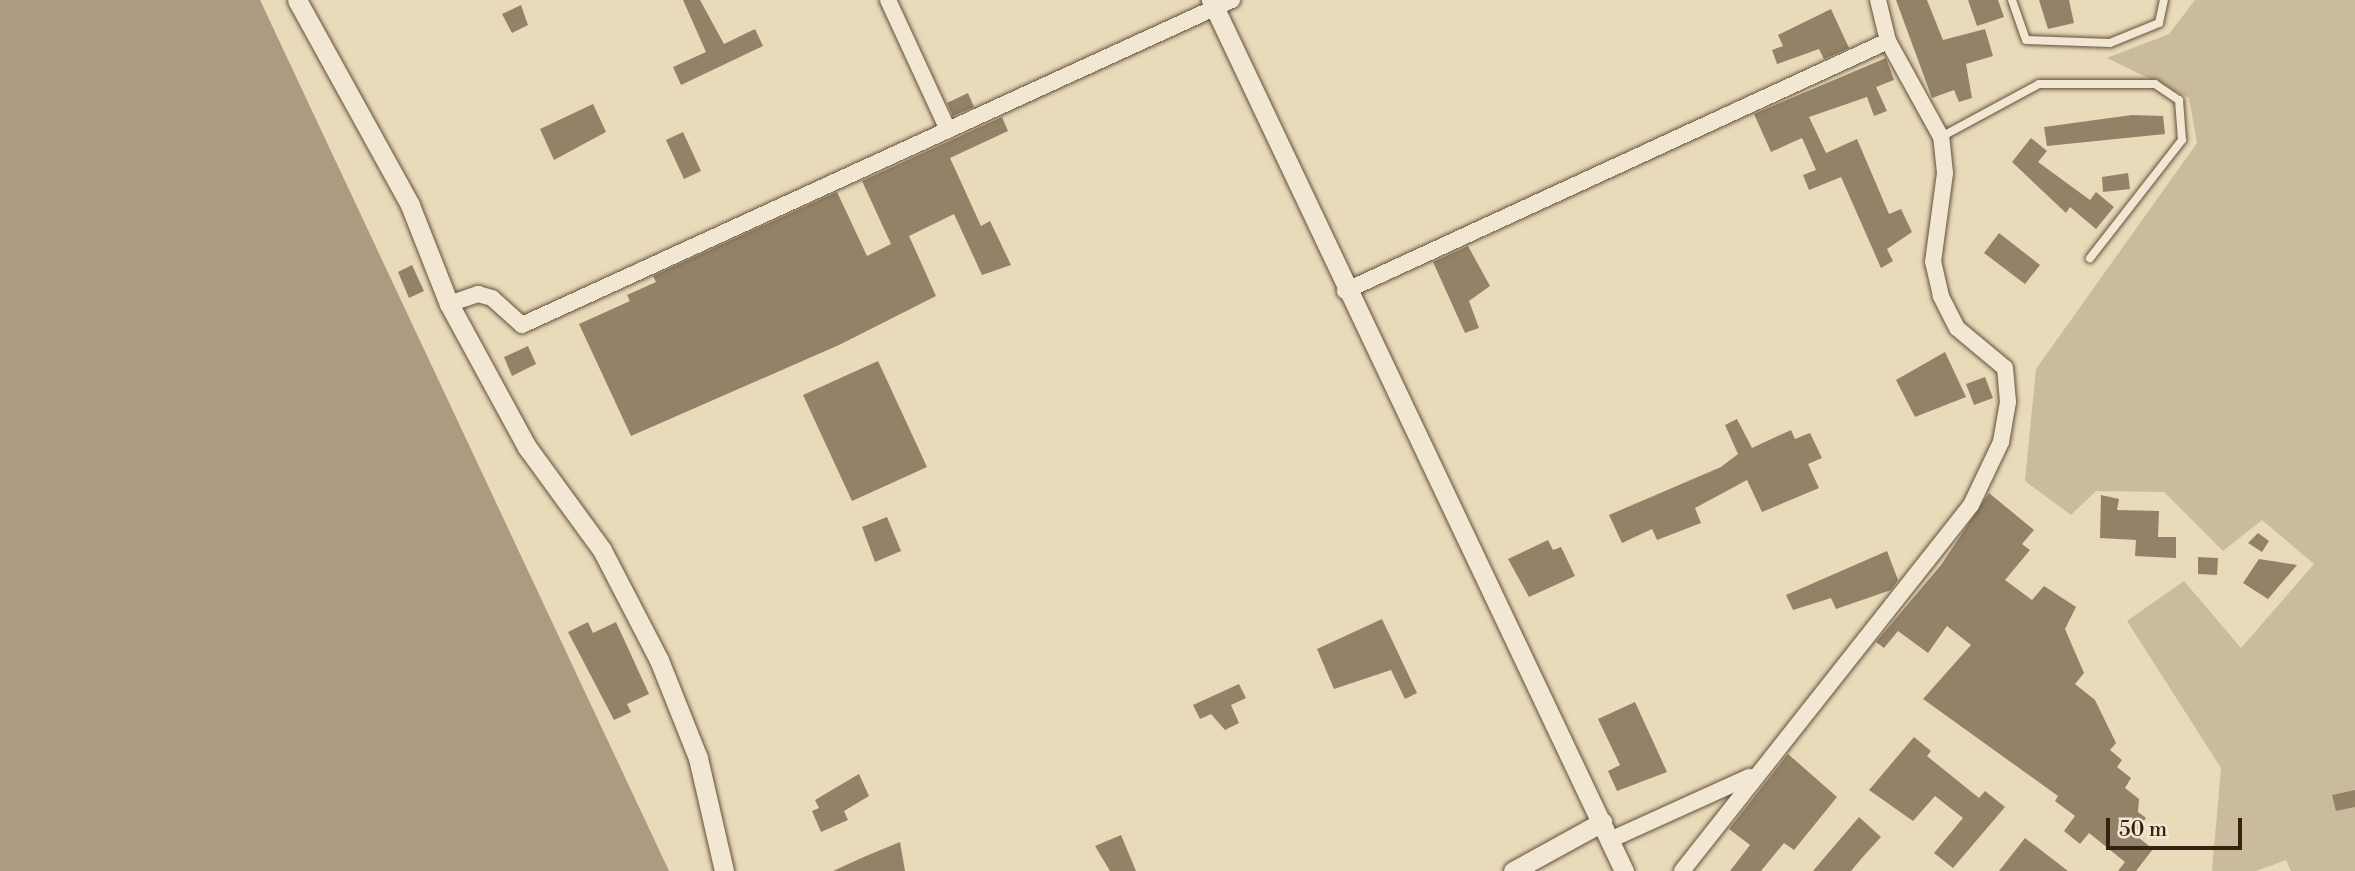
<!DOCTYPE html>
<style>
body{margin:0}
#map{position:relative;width:2355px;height:871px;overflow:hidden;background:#e9daba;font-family:"Libre Bodoni",serif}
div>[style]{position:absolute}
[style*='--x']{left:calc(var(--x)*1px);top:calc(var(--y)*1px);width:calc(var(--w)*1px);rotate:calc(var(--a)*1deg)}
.green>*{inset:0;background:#cbbb9d}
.water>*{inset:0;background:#ac9b80}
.building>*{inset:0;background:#938268}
.roads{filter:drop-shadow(0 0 2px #63503a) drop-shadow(0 0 2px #63503a)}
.service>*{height:8px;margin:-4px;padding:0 4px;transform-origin:4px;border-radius:4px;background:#f1e7d2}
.minor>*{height:16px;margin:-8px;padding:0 8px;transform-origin:8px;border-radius:8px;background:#f1e7d2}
.tertiary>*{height:19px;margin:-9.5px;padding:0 9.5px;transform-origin:9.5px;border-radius:9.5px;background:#f1e7d2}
span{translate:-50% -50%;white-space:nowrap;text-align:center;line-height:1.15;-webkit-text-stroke:7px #f1e7d2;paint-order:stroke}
.scale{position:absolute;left:2106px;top:818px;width:136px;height:32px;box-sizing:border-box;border:4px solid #362210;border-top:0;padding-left:9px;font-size:21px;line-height:24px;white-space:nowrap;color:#362210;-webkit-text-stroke:5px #f1e7d2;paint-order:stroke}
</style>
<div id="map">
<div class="green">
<i style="clip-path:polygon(2195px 0,2355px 0,2355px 871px,2291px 871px,2286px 860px,2256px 871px,2212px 871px,2221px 768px,2127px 621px,2184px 581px,2241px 648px,2314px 564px,2262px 520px,2223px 551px,2164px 492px,2096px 491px,2071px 515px,2025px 481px,2036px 369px,2197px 143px,2189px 98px,2107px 58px,2169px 34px)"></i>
</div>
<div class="water">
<i style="clip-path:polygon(0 0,260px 0,669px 871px,0 871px)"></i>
</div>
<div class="building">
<i style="clip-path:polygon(683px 0,700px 0,724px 44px,755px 29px,763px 46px,681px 85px,673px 67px,706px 52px)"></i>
<i style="clip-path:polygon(1896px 0,1927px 0,1943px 40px,1985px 29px,1993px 56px,1966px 64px,1972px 98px,1959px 102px,1954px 90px,1932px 98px)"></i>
<i style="clip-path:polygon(1968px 0,1998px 0,2004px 17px,1977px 26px)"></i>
<i style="clip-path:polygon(2039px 0,2069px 0,2074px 23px,2048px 29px)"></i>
<i style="clip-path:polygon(521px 5px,528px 25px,512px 33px,502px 14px)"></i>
<i style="clip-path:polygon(1831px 9px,1849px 48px,1824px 59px,1819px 49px,1777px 64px,1772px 50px,1783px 46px,1778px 35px)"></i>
<i style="clip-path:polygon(1886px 58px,1894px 80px,1876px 87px,1887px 111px,1874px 116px,1867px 97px,1809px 117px,1826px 153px,1857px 139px,1889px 214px,1901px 209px,1912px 232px,1887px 249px,1893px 261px,1881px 268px,1841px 177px,1809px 190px,1803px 175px,1816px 170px,1802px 138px,1771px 152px,1754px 114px)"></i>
<i style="clip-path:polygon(968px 93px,974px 107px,953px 116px,947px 103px)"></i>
<i style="clip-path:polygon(593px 104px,606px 132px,554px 160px,540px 129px)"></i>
<i style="clip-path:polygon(2132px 115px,2163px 116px,2165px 134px,2047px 146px,2044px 127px)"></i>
<i style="clip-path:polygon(1002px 117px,1008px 131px,950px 158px,981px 226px,990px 221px,1011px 265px,982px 275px,954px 214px,909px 236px,936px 296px,839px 345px,631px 436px,579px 324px,630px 301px,627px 295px,656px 282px,653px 276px,837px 192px,867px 256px,891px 244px,862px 181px)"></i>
<i style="clip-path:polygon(683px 132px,701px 171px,684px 179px,666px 140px)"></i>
<i style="clip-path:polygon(2031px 138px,2047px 151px,2038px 162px,2090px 200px,2096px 192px,2114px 207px,2096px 229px,2070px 207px,2066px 213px,2012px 162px)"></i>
<i style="clip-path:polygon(2128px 173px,2130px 189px,2103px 192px,2102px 177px)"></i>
<i style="clip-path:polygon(1999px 233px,2040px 265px,2025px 284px,1984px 253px)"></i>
<i style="clip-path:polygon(1468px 246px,1490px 286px,1469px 301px,1479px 328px,1465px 333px,1433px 262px)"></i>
<i style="clip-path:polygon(412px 265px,424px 291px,409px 298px,398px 272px)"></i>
<i style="clip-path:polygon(528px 346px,536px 364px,512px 376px,504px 357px)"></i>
<i style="clip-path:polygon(1945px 352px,1966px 397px,1915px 417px,1896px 380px)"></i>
<i style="clip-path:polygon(878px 361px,927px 467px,852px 501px,803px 395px)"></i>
<i style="clip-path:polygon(1985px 377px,1993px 398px,1974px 405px,1966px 384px)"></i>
<i style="clip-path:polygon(1737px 419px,1752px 448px,1791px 430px,1795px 439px,1810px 433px,1822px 458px,1808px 464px,1819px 488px,1762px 512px,1747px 480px,1695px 508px,1701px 523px,1657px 540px,1652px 529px,1622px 543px,1609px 515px,1721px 467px,1738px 454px,1725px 425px)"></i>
<i style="clip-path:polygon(1989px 493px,2034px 530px,2022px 544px,2030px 550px,2005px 580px,2032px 600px,2044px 586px,2076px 607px,2065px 629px,2084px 673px,2075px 684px,2095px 700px,2116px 743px,2110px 750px,2122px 760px,2117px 767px,2131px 778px,2125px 788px,2139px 799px,2138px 812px,2146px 818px,2134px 834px,2153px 849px,2136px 871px,2118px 871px,2125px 862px,2089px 833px,2080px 844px,2064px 831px,2075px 816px,2055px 801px,2058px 796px,1923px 699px,1971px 645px,1947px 626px,1928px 653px,1898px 631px,1884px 648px,1876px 642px,1941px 565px)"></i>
<i style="clip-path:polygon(2101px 495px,2119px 499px,2117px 510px,2159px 511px,2158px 537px,2176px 537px,2176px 558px,2135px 556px,2136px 540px,2100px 538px)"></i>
<i style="clip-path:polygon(887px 517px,901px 551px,875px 562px,862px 527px)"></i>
<i style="clip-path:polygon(2258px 533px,2269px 541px,2262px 552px,2248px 543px)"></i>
<i style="clip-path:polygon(1548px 540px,1553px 550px,1561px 547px,1575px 576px,1529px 597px,1508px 559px)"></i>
<i style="clip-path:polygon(1887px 551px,1898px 580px,1891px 590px,1836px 609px,1831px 598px,1793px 610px,1786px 595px)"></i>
<i style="clip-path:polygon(2198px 557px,2218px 558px,2217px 575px,2198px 574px)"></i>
<i style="clip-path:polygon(2259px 559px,2297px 565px,2268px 599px,2243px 583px)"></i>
<i style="clip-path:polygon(1382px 619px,1417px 693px,1405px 699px,1391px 670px,1334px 689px,1317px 649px)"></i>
<i style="clip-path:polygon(588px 622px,593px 633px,616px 622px,649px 694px,627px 704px,631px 712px,614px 720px,568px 632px)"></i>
<i style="clip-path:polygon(1239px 684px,1246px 698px,1231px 705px,1239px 723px,1225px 730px,1211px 714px,1200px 719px,1193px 705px)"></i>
<i style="clip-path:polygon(1635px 702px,1667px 772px,1617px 791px,1608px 771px,1620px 765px,1598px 719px)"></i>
<i style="clip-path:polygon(1914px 737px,1931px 751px,1927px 756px,1979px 798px,1985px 791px,2005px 807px,1953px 868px,1934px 853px,1963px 818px,1935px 796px,1913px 821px,1869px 790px)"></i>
<i style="clip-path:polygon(1788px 754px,1837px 797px,1794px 850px,1784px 843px,1761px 871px,1730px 871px,1750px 845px,1729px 829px)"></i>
<i style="clip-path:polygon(859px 774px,869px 796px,844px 811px,848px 820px,821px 832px,812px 811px,819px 808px,815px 800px)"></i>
<i style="clip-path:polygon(2355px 790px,2355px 807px,2336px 811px,2332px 795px)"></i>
<i style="clip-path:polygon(1859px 817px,1881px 837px,1861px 859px,1851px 871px,1813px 871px)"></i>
<i style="clip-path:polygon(1121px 835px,1136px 871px,1110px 871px,1095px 846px)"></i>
<i style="clip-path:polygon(2025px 838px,2068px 871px,1999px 871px)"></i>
<i style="clip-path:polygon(900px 842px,905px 871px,833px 871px,866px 856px)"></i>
</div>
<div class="roads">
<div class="service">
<i style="--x:2012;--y:0;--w:42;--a:70.7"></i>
<i style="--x:2026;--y:40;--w:84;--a:2"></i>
<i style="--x:2110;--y:43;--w:53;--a:-22.2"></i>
<i style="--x:2159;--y:23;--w:24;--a:-78"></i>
<i style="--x:1941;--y:137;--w:111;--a:-28.4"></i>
<i style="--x:2039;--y:84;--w:116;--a:0"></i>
<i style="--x:2155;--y:84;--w:29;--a:34"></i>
<i style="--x:2179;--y:100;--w:40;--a:85.7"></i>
<i style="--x:2182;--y:140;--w:150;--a:127.9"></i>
</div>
<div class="minor">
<i style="--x:888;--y:0;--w:143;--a:65.2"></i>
<i style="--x:1345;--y:291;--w:598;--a:-24.72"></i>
<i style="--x:449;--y:304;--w:31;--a:-19"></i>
<i style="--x:478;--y:294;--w:15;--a:16"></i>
<i style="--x:492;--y:298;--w:40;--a:42"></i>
<i style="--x:522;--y:325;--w:781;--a:-24.6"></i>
<i style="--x:1610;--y:840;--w:153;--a:-24.4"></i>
<i style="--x:1682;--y:871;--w:466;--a:-51.7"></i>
<i style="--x:1971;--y:505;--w:70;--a:-64.5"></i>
<i style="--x:2001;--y:442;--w:41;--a:-80.1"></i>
<i style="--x:2008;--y:402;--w:34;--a:-95"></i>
<i style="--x:2005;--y:368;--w:62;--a:-140.2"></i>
<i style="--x:1957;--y:328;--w:36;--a:-117"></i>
<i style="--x:1941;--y:296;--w:35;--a:-103"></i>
<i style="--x:1933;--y:262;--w:90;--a:-82.3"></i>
<i style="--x:1945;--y:173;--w:36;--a:-96"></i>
<i style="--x:1941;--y:137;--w:110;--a:-118.9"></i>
<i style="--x:1888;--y:41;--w:42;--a:-103.7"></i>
</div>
<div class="tertiary">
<i style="--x:297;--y:0;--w:234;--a:61.1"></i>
<i style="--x:410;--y:205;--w:106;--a:68.5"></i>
<i style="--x:449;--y:304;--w:163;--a:61.4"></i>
<i style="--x:527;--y:447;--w:127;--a:53.9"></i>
<i style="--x:602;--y:550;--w:124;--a:62.6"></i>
<i style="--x:659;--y:660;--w:105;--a:68.3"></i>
<i style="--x:698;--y:758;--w:116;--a:77"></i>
<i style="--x:1211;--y:0;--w:964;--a:64.63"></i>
<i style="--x:1513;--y:871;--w:102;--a:-28.8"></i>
</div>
</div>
<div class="scale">50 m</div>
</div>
